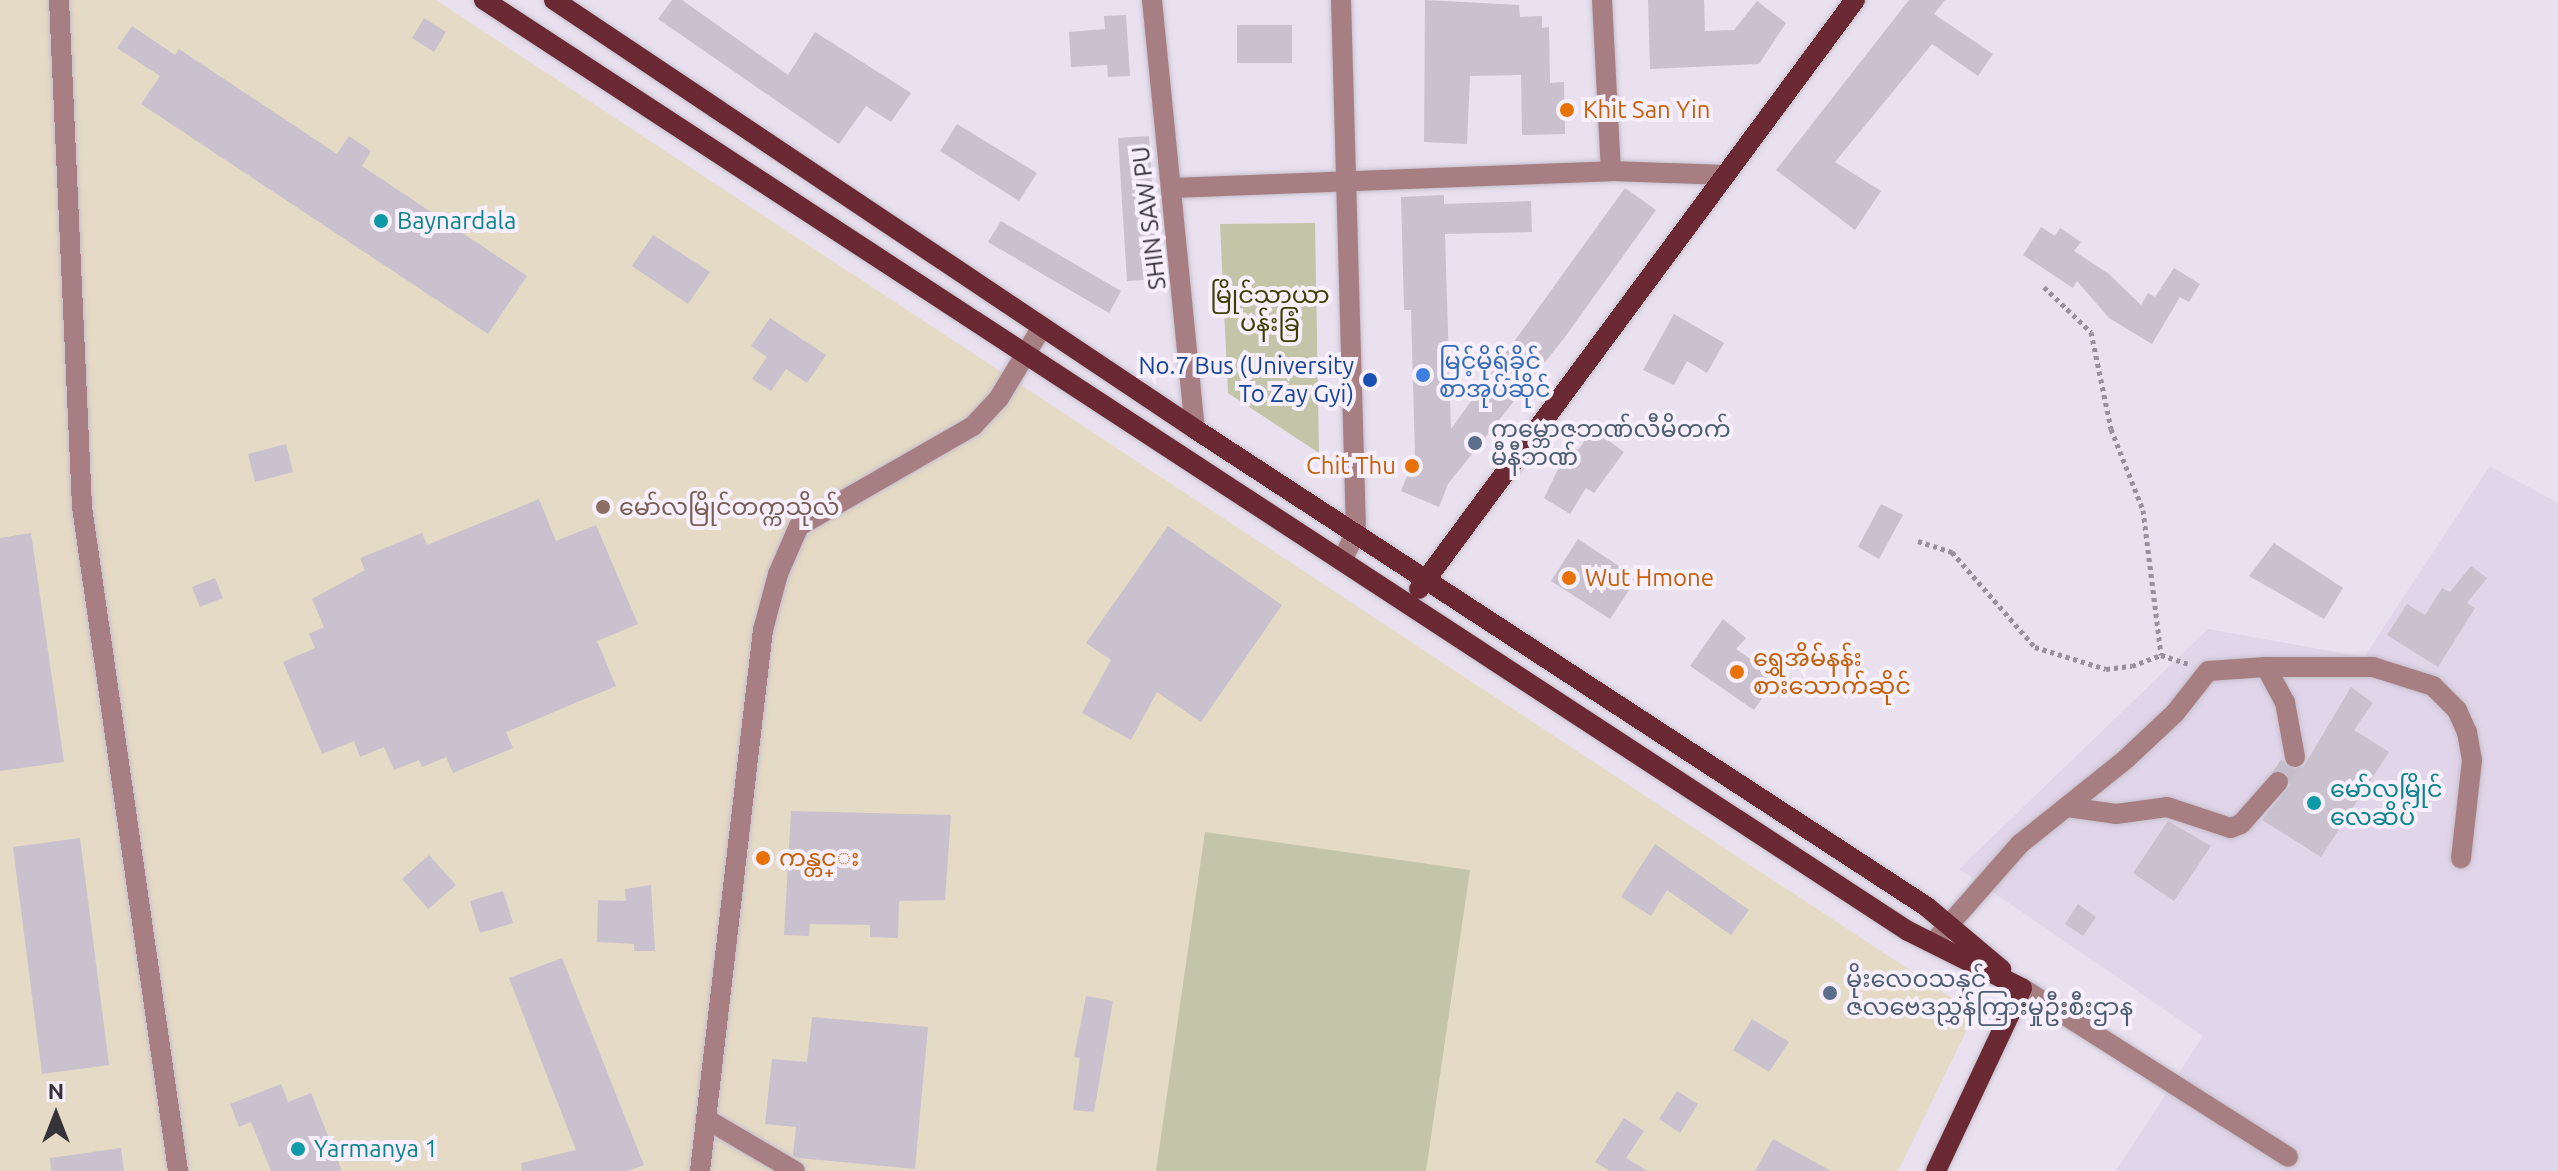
<!DOCTYPE html>
<meta charset="utf-8">
<style>
body{margin:0}
#map{position:relative;width:2558px;height:1171px;overflow:hidden;background:#e9e1ef;font-family:Ubuntu,"Noto Sans Myanmar",sans-serif}
div>[style]{position:absolute}
[style*='--x']{left:calc(var(--x)*1px);top:calc(var(--y)*1px);width:calc(var(--w)*1px);rotate:calc(var(--a)*1deg)}
.built>*{inset:0;background:#e1d5e9}
.education>*{inset:0;background:#e5dac5}
.green>*{inset:0;background:#c2c5a8}
.building>*{inset:0;background:#c9c1ce}
.minor-tunnel>*{height:20px;margin-top:-10px;transform-origin:0;background:repeating-linear-gradient(90deg,#c5becb 0 20px,transparent 0 30px)}
.path>*{height:5px;margin-top:-2.5px;transform-origin:0;background:repeating-linear-gradient(90deg,#97919c 0 4px,transparent 0 8px)}
.roads{filter:drop-shadow(0 0 2px #c5becb) drop-shadow(0 0 2px #c5becb)}
.minor>*{height:20px;margin:-10px;padding:0 10px;transform-origin:10px;border-radius:10px;background:#a77f82}
.major>*{height:20px;margin:-10px;padding:0 10px;transform-origin:10px;border-radius:10px;background:#6b2a33}
.dots>*{width:22px;height:22px;translate:-50% -50%;box-sizing:border-box;border:4px solid #f7effc;border-radius:50%}
span{translate:-50% -50%;white-space:nowrap;text-align:center;line-height:1.15;-webkit-text-stroke:8px #f7effc;paint-order:stroke}
.food-label{font-size:24px;color:#c56008}
.left{translate:0 -50%;text-align:left}
.right{translate:-100% -50%;text-align:right}
.street-label{font-size:24px;color:#363339}
.culture-label{font-size:24px;color:#0d838f}
.park-label{font-size:24px;color:#3d3f00}
.shop-label{font-size:24px;color:#366cbe}
.transit-label{font-size:24px;color:#164399}
.service-label{font-size:24px;color:#4e5e75}
.education-label{font-size:24px;color:#785e54}
.north{position:absolute;left:16px;top:1075px;width:80px;height:80px;-webkit-text-stroke:6px #f7effc;paint-order:stroke;rotate:0deg;font-size:22px;font-weight:700;line-height:32px;text-align:center;color:#363339}
.north::after{content:'';display:block;margin:auto;width:28px;height:36px;background:#363339;clip-path:polygon(50% 0,100% 100%,50% 72%,0 100%)}
</style>
<div id="map">
<div class="built">
<i style="clip-path:polygon(2490px 466px,2558px 503px,2558px 1171px,2116px 1171px,2203px 1036px,1959px 869px,2208px 629px,2364px 657px)"></i>
</div>
<div class="education">
<i style="clip-path:polygon(0 0,436px 0,1975px 1013px,1898px 1171px,0 1171px)"></i>
</div>
<div class="green">
<i style="clip-path:polygon(1315px 223px,1319px 453px,1228px 393px,1220px 224px)"></i>
<i style="clip-path:polygon(1205px 832px,1470px 870px,1426px 1171px,1156px 1171px)"></i>
</div>
<div class="building">
<i style="clip-path:polygon(672px 0,682px 0,788px 75px,815px 32px,911px 93px,891px 122px,866px 106px,839px 144px,658px 19px)"></i>
<i style="clip-path:polygon(1425px 0,1519px 5px,1520px 17px,1542px 16px,1542px 28px,1549px 27px,1550px 83px,1564px 82px,1565px 134px,1522px 135px,1521px 75px,1470px 76px,1467px 144px,1424px 142px)"></i>
<i style="clip-path:polygon(1648px 0,1704px 0,1705px 31px,1734px 30px,1757px 1px,1786px 23px,1759px 64px,1650px 69px)"></i>
<i style="clip-path:polygon(1909px 0,1945px 0,1934px 14px,1993px 54px,1978px 76px,1932px 44px,1835px 162px,1881px 191px,1855px 230px,1776px 170px)"></i>
<i style="clip-path:polygon(1126px 15px,1130px 76px,1108px 77px,1107px 65px,1071px 67px,1069px 32px,1105px 29px,1104px 16px)"></i>
<i style="clip-path:polygon(424px 18px,446px 32px,434px 52px,412px 38px)"></i>
<i style="clip-path:polygon(1237px 25px,1292px 25px,1292px 63px,1237px 63px)"></i>
<i style="clip-path:polygon(132px 26px,175px 55px,179px 49px,337px 154px,349px 136px,371px 151px,362px 166px,527px 276px,488px 334px,141px 104px,160px 76px,117px 48px)"></i>
<i style="clip-path:polygon(957px 124px,1037px 173px,1019px 201px,940px 151px)"></i>
<i style="clip-path:polygon(1149px 136px,1158px 279px,1127px 281px,1118px 138px)"></i>
<i style="clip-path:polygon(1625px 188px,1656px 210px,1565px 337px,1448px 484px,1439px 507px,1401px 491px,1415px 456px,1411px 310px,1404px 310px,1401px 197px,1444px 195px,1444px 204px,1531px 201px,1532px 232px,1445px 234px,1451px 429px)"></i>
<i style="clip-path:polygon(1001px 221px,1121px 291px,1109px 313px,988px 242px)"></i>
<i style="clip-path:polygon(2041px 227px,2055px 236px,2060px 228px,2081px 242px,2074px 251px,2109px 274px,2141px 305px,2148px 293px,2155px 297px,2174px 268px,2200px 284px,2189px 302px,2180px 297px,2152px 344px,2109px 318px,2077px 281px,2073px 288px,2023px 255px)"></i>
<i style="clip-path:polygon(653px 235px,710px 272px,688px 304px,632px 266px)"></i>
<i style="clip-path:polygon(1674px 314px,1724px 343px,1707px 373px,1687px 361px,1674px 385px,1643px 370px)"></i>
<i style="clip-path:polygon(770px 318px,826px 355px,807px 383px,786px 369px,771px 391px,752px 379px,767px 357px,751px 346px)"></i>
<i style="clip-path:polygon(1593px 429px,1624px 452px,1594px 493px,1586px 488px,1570px 514px,1544px 498px,1570px 445px,1578px 450px)"></i>
<i style="clip-path:polygon(286px 444px,293px 472px,255px 482px,248px 454px)"></i>
<i style="clip-path:polygon(539px 499px,556px 541px,596px 525px,638px 624px,597px 641px,616px 686px,506px 732px,513px 748px,453px 773px,446px 757px,422px 767px,419px 760px,394px 770px,384px 747px,360px 757px,354px 741px,322px 754px,283px 662px,315px 648px,309px 634px,324px 627px,312px 599px,365px 570px,360px 558px,422px 533px,427px 545px)"></i>
<i style="clip-path:polygon(1881px 504px,1903px 515px,1879px 559px,1858px 547px)"></i>
<i style="clip-path:polygon(1168px 526px,1282px 605px,1201px 722px,1157px 692px,1131px 740px,1082px 713px,1111px 660px,1086px 643px)"></i>
<i style="clip-path:polygon(31px 533px,64px 762px,0 771px,0 538px)"></i>
<i style="clip-path:polygon(1578px 539px,1637px 578px,1610px 619px,1551px 581px)"></i>
<i style="clip-path:polygon(2274px 543px,2343px 588px,2324px 619px,2249px 576px)"></i>
<i style="clip-path:polygon(2471px 566px,2487px 578px,2467px 603px,2475px 608px,2438px 667px,2387px 635px,2407px 604px,2425px 615px,2442px 588px,2450px 592px)"></i>
<i style="clip-path:polygon(215px 578px,223px 598px,200px 607px,192px 587px)"></i>
<i style="clip-path:polygon(1723px 619px,1746px 638px,1736px 649px,1777px 677px,1754px 710px,1690px 666px)"></i>
<i style="clip-path:polygon(2351px 687px,2373px 703px,2354px 730px,2389px 752px,2321px 857px,2262px 820px,2290px 785px,2287px 773px,2277px 769px,2283px 761px,2291px 769px,2304px 766px)"></i>
<i style="clip-path:polygon(791px 811px,951px 815px,945px 900px,899px 901px,898px 938px,870px 937px,870px 925px,810px 924px,809px 936px,784px 935px)"></i>
<i style="clip-path:polygon(2168px 821px,2211px 846px,2174px 901px,2133px 873px)"></i>
<i style="clip-path:polygon(80px 838px,109px 1065px,42px 1074px,13px 847px)"></i>
<i style="clip-path:polygon(1655px 844px,1749px 910px,1731px 935px,1667px 890px,1651px 916px,1621px 897px)"></i>
<i style="clip-path:polygon(429px 855px,456px 885px,428px 909px,402px 879px)"></i>
<i style="clip-path:polygon(651px 885px,655px 951px,634px 951px,634px 944px,597px 942px,598px 900px,626px 901px,625px 889px)"></i>
<i style="clip-path:polygon(503px 891px,513px 923px,480px 933px,470px 901px)"></i>
<i style="clip-path:polygon(2078px 904px,2096px 917px,2083px 936px,2065px 924px)"></i>
<i style="clip-path:polygon(562px 958px,644px 1165px,628px 1171px,522px 1171px,521px 1163px,576px 1150px,509px 978px)"></i>
<i style="clip-path:polygon(1086px 996px,1113px 1001px,1094px 1112px,1073px 1110px,1080px 1058px,1074px 1057px)"></i>
<i style="clip-path:polygon(812px 1017px,928px 1027px,915px 1169px,799px 1158px,793px 1155px,796px 1127px,765px 1124px,772px 1059px,807px 1062px)"></i>
<i style="clip-path:polygon(1752px 1019px,1789px 1042px,1769px 1072px,1733px 1050px)"></i>
<i style="clip-path:polygon(281px 1084px,288px 1102px,311px 1093px,342px 1171px,271px 1171px,251px 1122px,239px 1127px,230px 1104px)"></i>
<i style="clip-path:polygon(1677px 1091px,1698px 1104px,1680px 1133px,1659px 1119px)"></i>
<i style="clip-path:polygon(1624px 1118px,1644px 1131px,1626px 1158px,1648px 1171px,1610px 1171px,1595px 1162px)"></i>
<i style="clip-path:polygon(1773px 1139px,1831px 1171px,1755px 1171px)"></i>
<i style="clip-path:polygon(121px 1148px,124px 1171px,51px 1171px,50px 1158px)"></i>
</div>
<div class="minor-tunnel">
<i style="--x:2278;--y:782;--w:30;--a:-56"></i>
</div>
<div class="path">
<i style="--x:2044;--y:287;--w:65;--a:43.8"></i>
<i style="--x:2091;--y:332;--w:99;--a:78.3"></i>
<i style="--x:2111;--y:429;--w:87;--a:68.4"></i>
<i style="--x:2143;--y:510;--w:146;--a:82.9"></i>
<i style="--x:2161;--y:655;--w:28;--a:18"></i>
<i style="--x:1918;--y:541;--w:36;--a:18"></i>
<i style="--x:1952;--y:552;--w:126;--a:48.9"></i>
<i style="--x:2035;--y:647;--w:74;--a:17.2"></i>
<i style="--x:2106;--y:669;--w:26;--a:-7"></i>
<i style="--x:2132;--y:666;--w:31;--a:-21"></i>
</div>
<div class="roads">
<div class="minor">
<i style="--x:59;--y:0;--w:508;--a:87.4"></i>
<i style="--x:82;--y:507;--w:671;--a:81.77"></i>
<i style="--x:1152;--y:0;--w:431;--a:84.3"></i>
<i style="--x:1341;--y:0;--w:532;--a:88.38"></i>
<i style="--x:1356;--y:532;--w:30;--a:116"></i>
<i style="--x:1602;--y:0;--w:171;--a:87"></i>
<i style="--x:1172;--y:188;--w:439;--a:-2.2"></i>
<i style="--x:1611;--y:171;--w:115;--a:2"></i>
<i style="--x:2266;--y:667;--w:107;--a:0"></i>
<i style="--x:2373;--y:667;--w:63;--a:17.6"></i>
<i style="--x:2433;--y:686;--w:34;--a:45"></i>
<i style="--x:2457;--y:710;--w:24;--a:66"></i>
<i style="--x:2467;--y:732;--w:28;--a:80"></i>
<i style="--x:2472;--y:760;--w:99;--a:96.4"></i>
<i style="--x:2067;--y:807;--w:49;--a:8.1"></i>
<i style="--x:2116;--y:814;--w:51;--a:-7.8"></i>
<i style="--x:2167;--y:807;--w:67;--a:18.2"></i>
<i style="--x:2231;--y:828;--w:11;--a:-22"></i>
<i style="--x:2241;--y:824;--w:56;--a:-48.6"></i>
<i style="--x:1933;--y:943;--w:132;--a:-48.7"></i>
<i style="--x:2020;--y:844;--w:136;--a:-38.7"></i>
<i style="--x:2126;--y:759;--w:67;--a:-43.2"></i>
<i style="--x:2175;--y:713;--w:53;--a:-51.8"></i>
<i style="--x:2208;--y:671;--w:58;--a:-3.9"></i>
<i style="--x:2266;--y:667;--w:40;--a:62"></i>
<i style="--x:2285;--y:702;--w:56;--a:79.7"></i>
<i style="--x:2022;--y:988;--w:315;--a:32.4"></i>
<i style="--x:706;--y:1119;--w:103;--a:30.3"></i>
<i style="--x:700;--y:1171;--w:545;--a:-83.36"></i>
<i style="--x:763;--y:630;--w:58;--a:-75"></i>
<i style="--x:778;--y:574;--w:52;--a:-66.4"></i>
<i style="--x:799;--y:526;--w:201;--a:-29.9"></i>
<i style="--x:973;--y:426;--w:38;--a:-47"></i>
<i style="--x:999;--y:398;--w:83;--a:-58.8"></i>
</div>
<div class="major">
<i style="--x:484;--y:0;--w:1701;--a:33.18"></i>
<i style="--x:1908;--y:931;--w:127;--a:26.6"></i>
<i style="--x:554;--y:0;--w:771;--a:33.79"></i>
<i style="--x:1195;--y:429;--w:874;--a:33.14"></i>
<i style="--x:1927;--y:907;--w:97;--a:40"></i>
<i style="--x:1419;--y:589;--w:733;--a:-53.49"></i>
<i style="--x:1936;--y:1171;--w:202;--a:-64.8"></i>
</div>
</div>
<div class="dots">
<i style="left:1567px;top:110px;background:#e8710a"></i>
<i style="left:381px;top:221px;background:#0f9aa8"></i>
<i style="left:1423px;top:375px;background:#3f7fe0"></i>
<i style="left:1370px;top:380px;background:#1a4fb4"></i>
<i style="left:1475px;top:443px;background:#5c6f8a"></i>
<i style="left:1412px;top:466px;background:#e8710a"></i>
<i style="left:603px;top:507px;background:#8d6e63"></i>
<i style="left:1569px;top:578px;background:#e8710a"></i>
<i style="left:1737px;top:672px;background:#e8710a"></i>
<i style="left:2314px;top:803px;background:#0f9aa8"></i>
<i style="left:763px;top:858px;background:#e8710a"></i>
<i style="left:1830px;top:993px;background:#5c6f8a"></i>
<i style="left:298px;top:1149px;background:#0f9aa8"></i>
</div>
<div class="food-label">
<span class="left" style="left:1583px;top:110px">Khit San Yin</span>
<span class="right" style="left:1396px;top:466px">Chit Thu</span>
<span class="left" style="left:1585px;top:578px">Wut Hmone</span>
<span class="left" style="left:1753px;top:672px">ရွှေအိမ်နန်း<br>စားသောက်ဆိုင်</span>
<span class="left" style="left:779px;top:858px">ကန္တင္း</span>
</div>
<div class="street-label">
<span style="left:1149px;top:218px;rotate:-97deg">SHIN SAW PU</span>
</div>
<div class="culture-label">
<span class="left" style="left:397px;top:221px">Baynardala</span>
<span class="left" style="left:2330px;top:803px">မော်လမြိုင်<br>လေဆိပ်</span>
<span class="left" style="left:314px;top:1149px">Yarmanya 1</span>
</div>
<div class="park-label">
<span style="left:1270px;top:309px">မြိုင်သာယာ<br>ပန်းခြံ</span>
</div>
<div class="shop-label">
<span class="left" style="left:1439px;top:375px">မြင့်မိုရ်ခိုင်<br>စာအုပ်ဆိုင်</span>
</div>
<div class="transit-label">
<span class="right" style="left:1354px;top:380px">No.7 Bus (University<br>To Zay Gyi)</span>
</div>
<div class="service-label">
<span class="left" style="left:1491px;top:443px">ကမ္ဘောဇဘဏ်လီမိတက်<br>မီနီဘဏ်</span>
<span class="left" style="left:1846px;top:993px">မိုးလေဝသနှင့်<br>ဇလဗေဒညွှန်ကြားမှုဦးစီးဌာန</span>
</div>
<div class="education-label">
<span class="left" style="left:619px;top:507px">မော်လမြိုင်တက္ကသိုလ်</span>
</div>
<div class="north">N</div>
</div>
